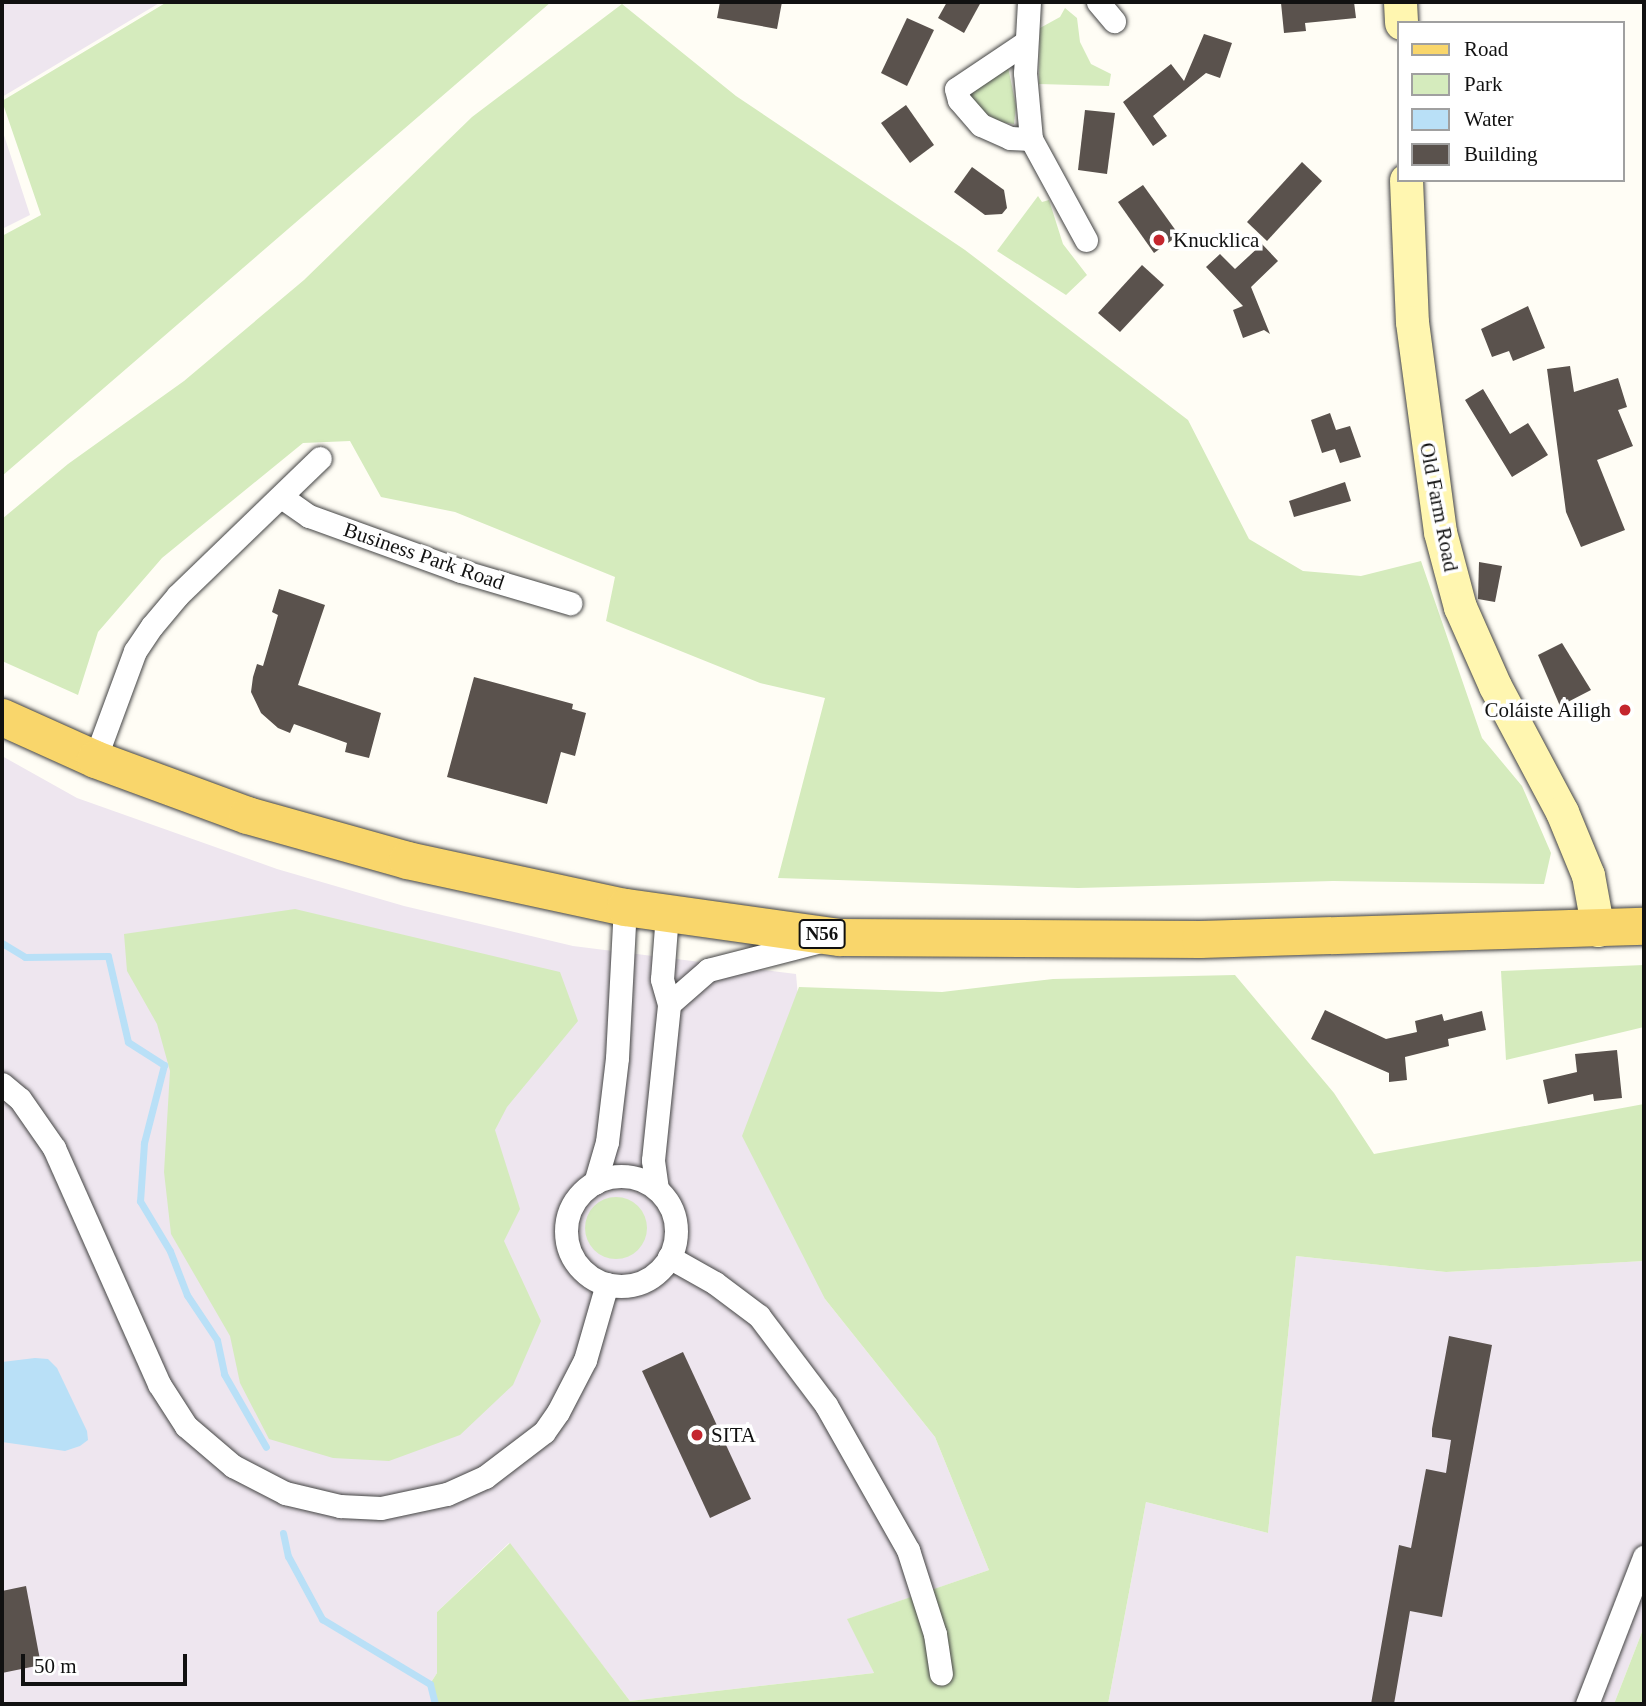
<!DOCTYPE html>
<meta charset="utf-8">
<style>
body{margin:0}
#map{position:relative;width:1646px;height:1706px;overflow:hidden;background:#fffdf5;font-family:"Times New Roman",serif}
div>[style]{position:absolute}
[style*='--x']{left:calc(var(--x)*1px);top:calc(var(--y)*1px);width:calc(var(--w)*1px);rotate:calc(var(--a)*1deg)}
.industrial>*{inset:0;background:#eee6ef}
.green>*{inset:0;background:#d5ebbd}
.round{border-radius:50%}
.water>*{inset:0;background:#b9e0f7}
.stream>*{height:7px;margin:-3.5px;padding:0 3.5px;transform-origin:3.5px;border-radius:3.5px;background:#b9e0f7}
.building>*{inset:0;background:#5a524d}
.roads{filter:drop-shadow(0 0 2px #444) drop-shadow(0 0 2px #444)}
.street>*{height:23px;margin:-11.5px;padding:0 11.5px;transform-origin:11.5px;border-radius:11.5px;background:#fff}
.street>.ring{margin:-11.5px;padding:0;box-sizing:content-box;background:none;border:23px solid #fff;border-radius:50%}
.secondary>*{height:33px;margin:-16.5px;padding:0 16.5px;transform-origin:16.5px;border-radius:16.5px;background:#fff6b0}
.primary>*{height:37px;margin:-18.5px;padding:0 18.5px;transform-origin:18.5px;border-radius:18.5px;background:#f9d66b}
.dots>*{width:19px;height:19px;translate:-50% -50%;box-sizing:border-box;border:4px solid #fff;border-radius:50%}
span{translate:-50% -50%;white-space:nowrap;text-align:center;line-height:1.15;-webkit-text-stroke:7px #fff;paint-order:stroke}
.shield-label span{padding:2px 5px;background:#fff;border:2px solid;border-radius:5px;-webkit-text-stroke-width:0}
.shield-label{font-size:19px;color:#111;font-weight:700}
.poi-label{font-size:21px;color:#111}
.left{translate:0 -50%;text-align:left}
.right{translate:-100% -50%;text-align:right}
.street-label{font-size:21px;color:#111}
.frame{position:absolute;inset:0;border:4px solid #111;pointer-events:none}
.legend{position:absolute;left:1397px;top:21px;width:228px;height:161px;box-sizing:border-box;background:#fff;border:2px solid #a0a0a0;margin:0;padding:9px 12px;list-style:none;font-size:21px;color:#111}
.legend li{display:flex;align-items:center;gap:14px;height:35px}
.legend b{width:35px;border:2px solid #a0a0a0}
.scale{position:absolute;left:21px;top:1654px;width:166px;height:32px;box-sizing:border-box;border:4px solid #111;border-top:0;padding-left:9px;font-size:21px;line-height:24px;white-space:nowrap;color:#111;-webkit-text-stroke:5px #fff;paint-order:stroke}
</style>
<div id="map">
<div class="industrial">
<i style="clip-path:polygon(2px 2px,161px 2px,2px 97px)"></i>
<i style="clip-path:polygon(2px 129px,30px 215px,2px 229px)"></i>
<i style="clip-path:polygon(2px 756px,77px 798px,277px 869px,404px 906px,573px 946px,796px 974px,825px 1299px,935px 1437px,989px 1570px,848px 1619px,874px 1673px,630px 1701px,509px 1543px,437px 1612px,437px 1673px,430px 1684px,435px 1704px,2px 1704px)"></i>
<i style="clip-path:polygon(1296px 1256px,1446px 1272px,1644px 1261px,1644px 1627px,1614px 1704px,1108px 1704px,1146px 1502px,1268px 1533px)"></i>
</div>
<div class="green">
<i style="clip-path:polygon(167px 2px,551px 2px,2px 476px,2px 236px,41px 215px,2px 101px)"></i>
<i style="clip-path:polygon(622px 4px,736px 96px,965px 250px,1188px 420px,1249px 539px,1303px 571px,1361px 576px,1421px 561px,1482px 738px,1522px 786px,1551px 853px,1544px 884px,1333px 881px,1078px 888px,778px 878px,825px 698px,760px 683px,606px 621px,615px 577px,455px 512px,381px 497px,350px 441px,303px 443px,162px 558px,98px 632px,78px 695px,2px 661px,2px 519px,68px 464px,184px 381px,304px 280px,472px 117px)"></i>
<i style="clip-path:polygon(1065px 8px,1077px 18px,1080px 42px,1091px 64px,1111px 74px,1109px 86px,1039px 84px,1040px 28px,1060px 17px)"></i>
<i style="clip-path:polygon(1008px 67px,1016px 106px,1014px 124px,1000px 122px,980px 110px,967px 91px)"></i>
<i style="clip-path:polygon(1038px 196px,1042px 202px,1049px 200px,1063px 244px,1087px 275px,1066px 295px,997px 251px)"></i>
<i style="clip-path:polygon(295px 909px,560px 972px,578px 1021px,507px 1107px,495px 1130px,520px 1209px,504px 1241px,541px 1321px,513px 1385px,460px 1435px,389px 1461px,333px 1458px,269px 1439px,240px 1383px,230px 1336px,171px 1234px,164px 1172px,170px 1071px,157px 1024px,127px 971px,124px 934px)"></i>
<i style="clip-path:polygon(1644px 965px,1644px 1027px,1506px 1060px,1501px 971px)"></i>
<i style="clip-path:polygon(1235px 975px,1334px 1093px,1374px 1154px,1644px 1104px,1644px 1261px,1446px 1272px,1296px 1256px,1268px 1533px,1146px 1502px,1108px 1704px,435px 1704px,430px 1684px,437px 1673px,437px 1612px,510px 1543px,630px 1701px,874px 1673px,847px 1619px,989px 1570px,935px 1437px,825px 1299px,742px 1136px,799px 987px,942px 992px,1053px 979px)"></i>
<i class="round" style="left:585px;top:1197px;width:62px;height:62px"></i>
<i style="clip-path:polygon(1644px 1627px,1644px 1704px,1614px 1704px)"></i>
</div>
<div class="water">
<i style="clip-path:polygon(35px 1358px,48px 1359px,57px 1368px,87px 1431px,88px 1440px,80px 1446px,65px 1451px,2px 1442px,2px 1362px)"></i>
</div>
<div class="stream">
<i style="--x:2;--y:943;--w:27;--a:31"></i>
<i style="--x:25;--y:957;--w:83;--a:-0.7"></i>
<i style="--x:108;--y:956;--w:88;--a:76.9"></i>
<i style="--x:128;--y:1042;--w:43;--a:32.6"></i>
<i style="--x:164;--y:1065;--w:81;--a:104.4"></i>
<i style="--x:144;--y:1143;--w:58;--a:93.9"></i>
<i style="--x:140;--y:1201;--w:58;--a:59"></i>
<i style="--x:170;--y:1251;--w:47;--a:68.9"></i>
<i style="--x:187;--y:1295;--w:54;--a:56.3"></i>
<i style="--x:217;--y:1340;--w:35;--a:78"></i>
<i style="--x:224;--y:1374;--w:84;--a:60.1"></i>
<i style="--x:283;--y:1533;--w:24;--a:78"></i>
<i style="--x:288;--y:1556;--w:72;--a:61.6"></i>
<i style="--x:322;--y:1619;--w:126;--a:31"></i>
<i style="--x:430;--y:1684;--w:21;--a:76"></i>
</div>
<div class="building">
<i style="clip-path:polygon(720px 2px,782px 2px,777px 29px,717px 18px)"></i>
<i style="clip-path:polygon(947px 2px,981px 2px,964px 33px,938px 18px)"></i>
<i style="clip-path:polygon(1354px 2px,1356px 18px,1305px 23px,1306px 31px,1284px 33px,1281px 3px)"></i>
<i style="clip-path:polygon(907px 18px,934px 30px,907px 86px,881px 73px)"></i>
<i style="clip-path:polygon(1204px 34px,1232px 43px,1220px 78px,1206px 73px,1153px 116px,1167px 136px,1153px 146px,1123px 102px,1171px 64px,1184px 81px)"></i>
<i style="clip-path:polygon(906px 105px,934px 145px,910px 163px,881px 123px)"></i>
<i style="clip-path:polygon(1085px 110px,1115px 113px,1107px 174px,1078px 170px)"></i>
<i style="clip-path:polygon(1302px 162px,1322px 181px,1267px 241px,1247px 222px)"></i>
<i style="clip-path:polygon(972px 167px,1004px 190px,1007px 208px,1002px 214px,985px 215px,954px 192px)"></i>
<i style="clip-path:polygon(1143px 185px,1179px 235px,1154px 253px,1118px 202px)"></i>
<i style="clip-path:polygon(1262px 244px,1278px 261px,1251px 287px,1270px 334px,1264px 330px,1243px 338px,1233px 310px,1243px 306px,1206px 267px,1220px 254px,1235px 269px)"></i>
<i style="clip-path:polygon(1142px 265px,1164px 285px,1120px 332px,1098px 313px)"></i>
<i style="clip-path:polygon(1528px 306px,1545px 348px,1513px 361px,1509px 351px,1492px 357px,1481px 329px)"></i>
<i style="clip-path:polygon(1570px 366px,1574px 392px,1618px 378px,1627px 407px,1618px 410px,1633px 446px,1597px 460px,1625px 530px,1581px 547px,1566px 512px,1547px 369px)"></i>
<i style="clip-path:polygon(1483px 389px,1510px 434px,1528px 423px,1548px 455px,1512px 477px,1465px 400px)"></i>
<i style="clip-path:polygon(1330px 413px,1336px 430px,1350px 426px,1361px 457px,1340px 463px,1335px 449px,1322px 453px,1311px 420px)"></i>
<i style="clip-path:polygon(1345px 482px,1351px 501px,1294px 517px,1289px 501px)"></i>
<i style="clip-path:polygon(1479px 562px,1502px 566px,1495px 602px,1478px 599px)"></i>
<i style="clip-path:polygon(279px 589px,325px 605px,298px 685px,381px 713px,369px 758px,345px 752px,347px 743px,294px 724px,290px 733px,278px 728px,261px 713px,251px 692px,253px 677px,257px 664px,263px 666px,278px 615px,272px 612px)"></i>
<i style="clip-path:polygon(1562px 643px,1591px 690px,1560px 706px,1538px 655px)"></i>
<i style="clip-path:polygon(474px 677px,573px 704px,572px 709px,586px 713px,575px 756px,561px 752px,547px 804px,447px 777px)"></i>
<i style="clip-path:polygon(1325px 1010px,1386px 1039px,1417px 1032px,1415px 1021px,1442px 1014px,1444px 1021px,1482px 1011px,1486px 1030px,1448px 1039px,1449px 1046px,1405px 1057px,1407px 1080px,1389px 1082px,1389px 1073px,1311px 1039px)"></i>
<i style="clip-path:polygon(1617px 1050px,1622px 1098px,1594px 1101px,1593px 1094px,1548px 1104px,1543px 1080px,1577px 1072px,1575px 1054px)"></i>
<i style="clip-path:polygon(1449px 1336px,1492px 1345px,1442px 1617px,1410px 1611px,1394px 1704px,1371px 1704px,1399px 1545px,1411px 1548px,1426px 1469px,1446px 1473px,1451px 1440px,1432px 1437px,1432px 1429px)"></i>
<i style="clip-path:polygon(683px 1352px,751px 1499px,710px 1518px,642px 1371px)"></i>
<i style="clip-path:polygon(26px 1586px,41px 1665px,2px 1673px,2px 1591px)"></i>
</div>
<div class="roads">
<div class="street">
<i style="--x:1029;--y:2;--w:71;--a:93.2"></i>
<i style="--x:1025;--y:73;--w:66;--a:84.8"></i>
<i style="--x:1031;--y:139;--w:115;--a:61.4"></i>
<i style="--x:1098;--y:2;--w:25;--a:50"></i>
<i style="--x:1026;--y:42;--w:84;--a:146.1"></i>
<i style="--x:956;--y:89;--w:11;--a:75"></i>
<i style="--x:959;--y:100;--w:33;--a:49"></i>
<i style="--x:981;--y:125;--w:32;--a:24"></i>
<i style="--x:1010;--y:138;--w:21;--a:3"></i>
<i style="--x:283;--y:498;--w:32;--a:35"></i>
<i style="--x:309;--y:516;--w:162;--a:19.9"></i>
<i style="--x:461;--y:571;--w:114;--a:16.4"></i>
<i style="--x:95;--y:759;--w:115;--a:-69.7"></i>
<i style="--x:135;--y:651;--w:30;--a:-56"></i>
<i style="--x:152;--y:626;--w:40;--a:-50"></i>
<i style="--x:178;--y:595;--w:197;--a:-44"></i>
<i style="--x:669;--y:1004;--w:52;--a:-41.1"></i>
<i style="--x:708;--y:970;--w:117;--a:-14.4"></i>
<i style="--x:2;--y:1084;--w:23;--a:40"></i>
<i style="--x:20;--y:1099;--w:60;--a:55.2"></i>
<i style="--x:54;--y:1148;--w:258;--a:66"></i>
<i style="--x:159;--y:1384;--w:50;--a:57.3"></i>
<i style="--x:186;--y:1426;--w:62;--a:40.4"></i>
<i style="--x:233;--y:1466;--w:59;--a:27.4"></i>
<i style="--x:285;--y:1493;--w:57;--a:13.3"></i>
<i style="--x:340;--y:1506;--w:41;--a:2.8"></i>
<i style="--x:381;--y:1508;--w:67;--a:-12"></i>
<i style="--x:447;--y:1494;--w:42;--a:-24.1"></i>
<i style="--x:485;--y:1477;--w:74;--a:-37.3"></i>
<i style="--x:544;--y:1432;--w:24;--a:-55"></i>
<i style="--x:558;--y:1412;--w:59;--a:-62.6"></i>
<i style="--x:585;--y:1360;--w:79;--a:-73.9"></i>
<i class="ring" style="left:566px;top:1176px;width:87px;height:87px"></i>
<i style="--x:595;--y:1183;--w:43;--a:-73.7"></i>
<i style="--x:607;--y:1142;--w:85;--a:-83.2"></i>
<i style="--x:617;--y:1058;--w:151;--a:-87"></i>
<i style="--x:657;--y:1189;--w:29;--a:-98"></i>
<i style="--x:653;--y:1160;--w:157;--a:-84.1"></i>
<i style="--x:669;--y:1004;--w:26;--a:-106"></i>
<i style="--x:662;--y:979;--w:65;--a:-85.6"></i>
<i style="--x:669;--y:1257;--w:53;--a:29.5"></i>
<i style="--x:715;--y:1283;--w:55;--a:36.9"></i>
<i style="--x:759;--y:1316;--w:111;--a:53"></i>
<i style="--x:826;--y:1405;--w:167;--a:60.5"></i>
<i style="--x:908;--y:1550;--w:88;--a:72.2"></i>
<i style="--x:935;--y:1634;--w:40;--a:81.5"></i>
<i style="--x:1587;--y:1704;--w:158;--a:-68.8"></i>
</div>
<div class="secondary">
<i style="--x:1400;--y:2;--w:21;--a:87"></i>
<i style="--x:1406;--y:180;--w:142;--a:87.6"></i>
<i style="--x:1412;--y:322;--w:212;--a:82.4"></i>
<i style="--x:1440;--y:532;--w:78;--a:75.1"></i>
<i style="--x:1460;--y:607;--w:86;--a:66.1"></i>
<i style="--x:1495;--y:686;--w:143;--a:62"></i>
<i style="--x:1562;--y:812;--w:68;--a:67.6"></i>
<i style="--x:1588;--y:875;--w:56;--a:79.7"></i>
</div>
<div class="primary">
<i style="--x:2;--y:717;--w:102;--a:24.3"></i>
<i style="--x:95;--y:759;--w:162;--a:20.2"></i>
<i style="--x:247;--y:815;--w:166;--a:15.7"></i>
<i style="--x:407;--y:860;--w:223;--a:12.2"></i>
<i style="--x:625;--y:907;--w:216;--a:8"></i>
<i style="--x:839;--y:937;--w:361;--a:0.3"></i>
<i style="--x:1200;--y:939;--w:444;--a:-1.7"></i>
</div>
</div>
<div class="dots">
<i style="left:1159px;top:240px;background:#c4262e"></i>
<i style="left:1625px;top:710px;background:#c4262e"></i>
<i style="left:697px;top:1435px;background:#c4262e"></i>
</div>
<div class="shield-label">
<span style="left:822px;top:934px">N56</span>
</div>
<div class="poi-label">
<span class="left" style="left:1173px;top:240px">Knucklica</span>
<span class="right" style="left:1611px;top:710px">Coláiste Ailigh</span>
<span class="left" style="left:711px;top:1435px">SITA</span>
</div>
<div class="street-label">
<span style="left:1439px;top:507px;rotate:79deg">Old Farm Road</span>
<span style="left:424px;top:556px;rotate:19deg">Business Park Road</span>
</div>
<div class="frame"></div>
<ul class="legend">
<li><b style="height:9px;background:#f9d66b"></b>Road</li>
<li><b style="height:19px;background:#d5ebbd"></b>Park</li>
<li><b style="height:19px;background:#b9e0f7"></b>Water</li>
<li><b style="height:19px;background:#5a524d"></b>Building</li>
</ul>
<div class="scale">50 m</div>
</div>
